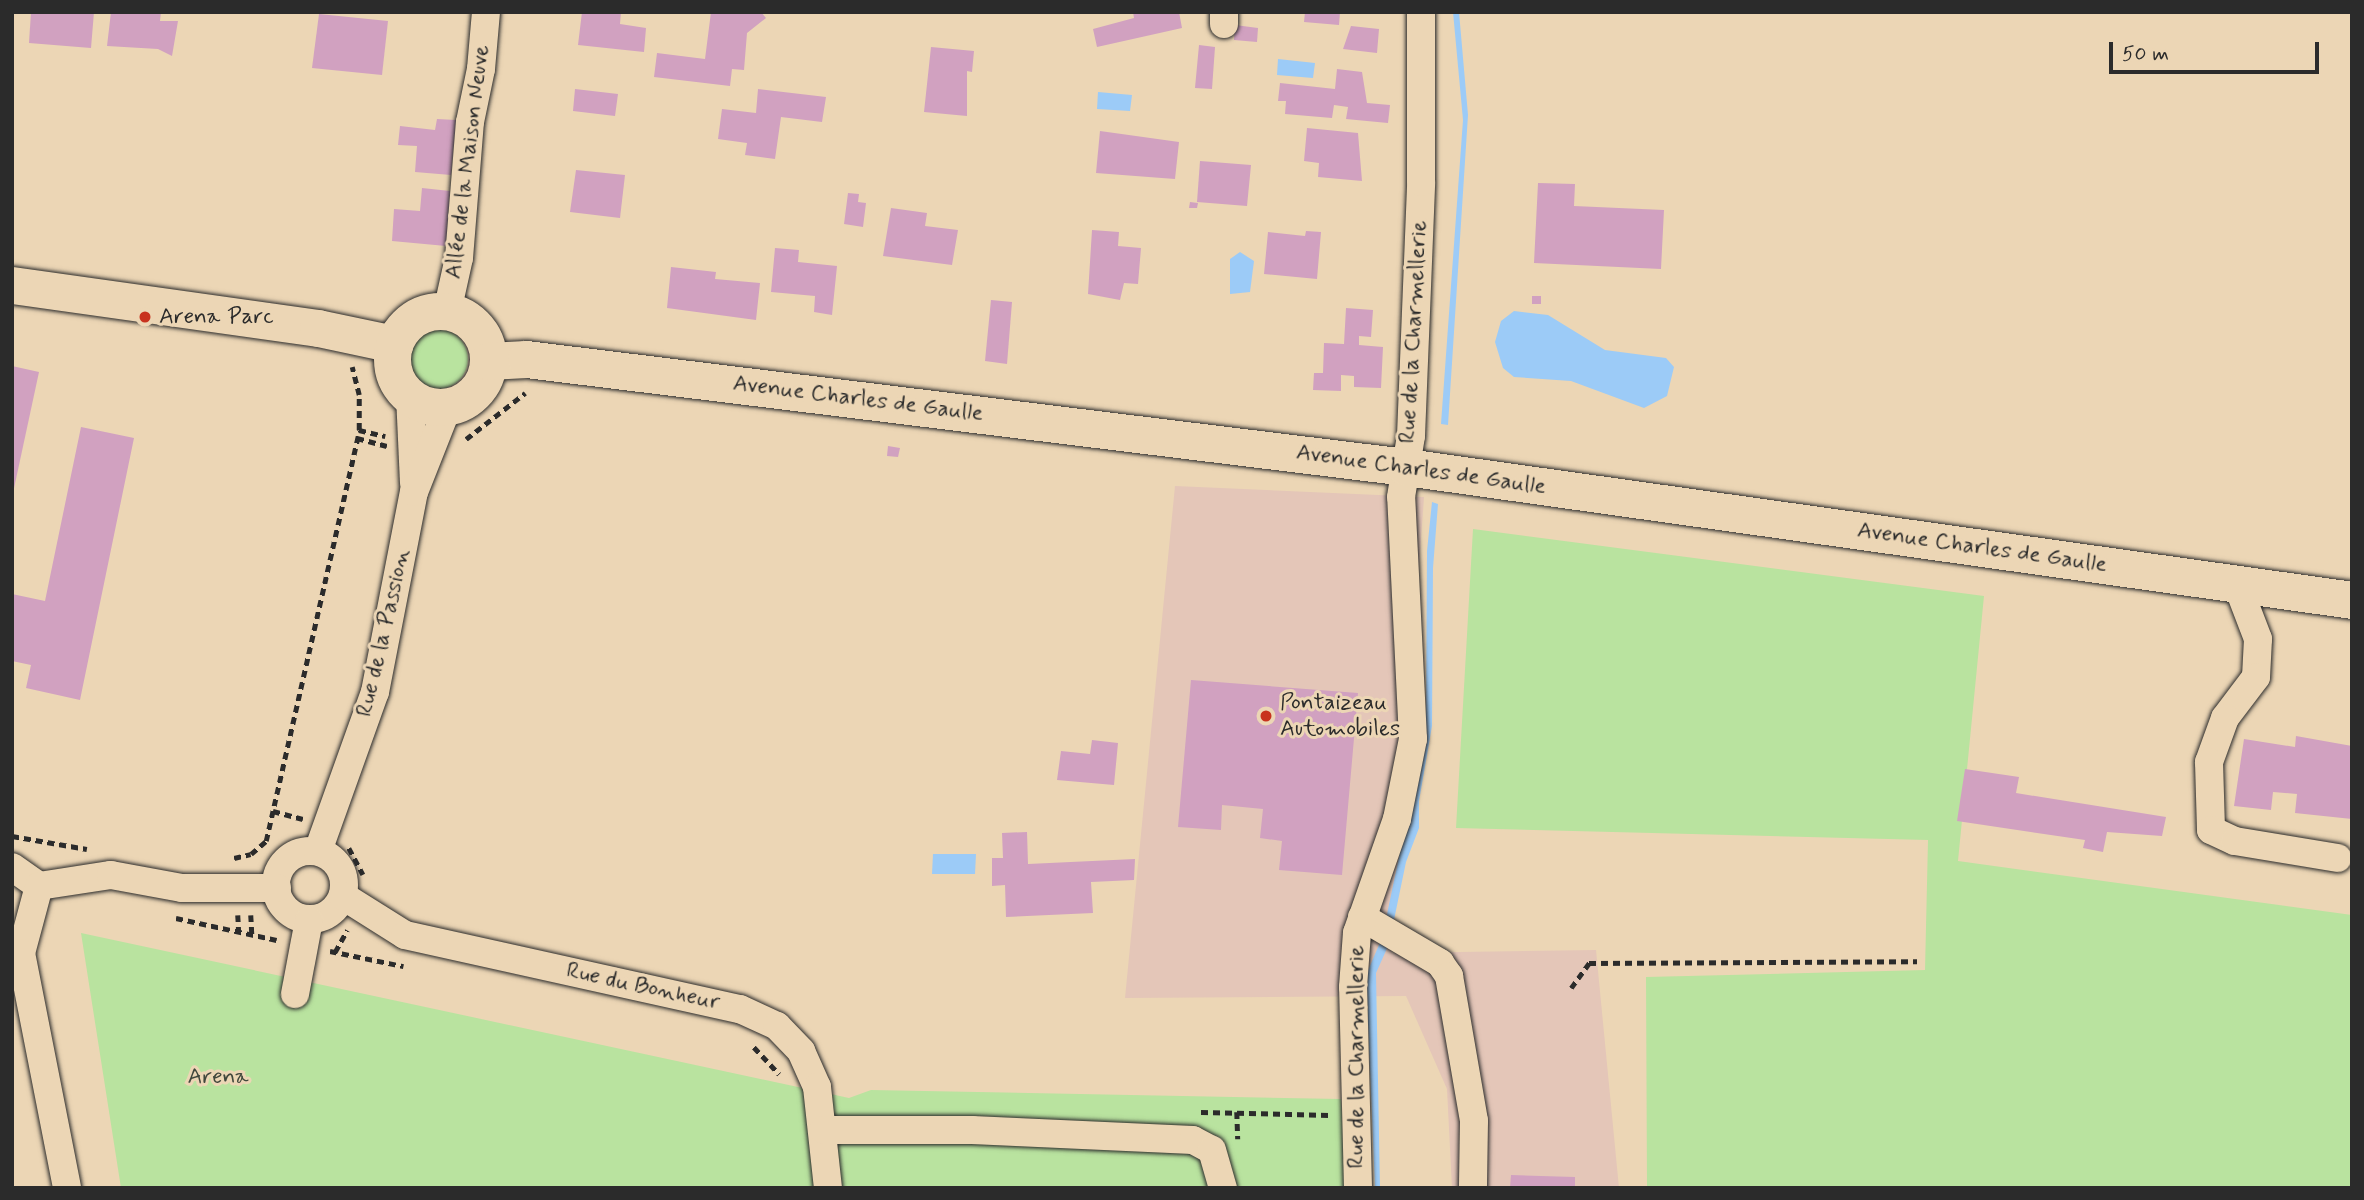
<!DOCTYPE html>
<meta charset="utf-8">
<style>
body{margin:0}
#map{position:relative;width:2364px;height:1200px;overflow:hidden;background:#ecd6b5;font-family:Mynerve,sans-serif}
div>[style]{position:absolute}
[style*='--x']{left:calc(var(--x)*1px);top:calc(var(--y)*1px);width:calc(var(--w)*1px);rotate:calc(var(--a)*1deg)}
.built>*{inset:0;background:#e4c6b8}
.green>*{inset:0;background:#b9e39f}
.round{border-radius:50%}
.water>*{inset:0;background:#9ccbf7}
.building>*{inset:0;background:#d1a1c0}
.path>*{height:4.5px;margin-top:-2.25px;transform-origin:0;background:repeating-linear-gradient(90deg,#2b2b2b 0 7px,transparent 0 12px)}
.roads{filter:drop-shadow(0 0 2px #2b2b2b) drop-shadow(0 0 2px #2b2b2b)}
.minor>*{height:28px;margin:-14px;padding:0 14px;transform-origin:14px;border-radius:14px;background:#ecd6b5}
.minor>.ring{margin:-14px;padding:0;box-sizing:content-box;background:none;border:28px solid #ecd6b5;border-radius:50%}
.major>*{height:37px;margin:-18.5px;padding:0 18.5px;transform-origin:18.5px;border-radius:18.5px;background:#ecd6b5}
.major>.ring{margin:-18.5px;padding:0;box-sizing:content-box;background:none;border:37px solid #ecd6b5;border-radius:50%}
.dots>*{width:19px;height:19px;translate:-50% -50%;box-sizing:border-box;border:4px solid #ecd6b5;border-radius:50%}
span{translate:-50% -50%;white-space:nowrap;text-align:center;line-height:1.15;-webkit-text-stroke:6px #ecd6b5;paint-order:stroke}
.street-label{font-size:23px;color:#2b2b2b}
.poi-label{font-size:23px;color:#2b2b2b}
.left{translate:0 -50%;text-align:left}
.park-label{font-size:23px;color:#40473c}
.frame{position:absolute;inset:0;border:14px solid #2b2b2b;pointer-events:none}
.scale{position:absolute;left:2109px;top:42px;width:210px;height:32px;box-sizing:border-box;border:4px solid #2b2b2b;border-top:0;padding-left:9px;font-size:21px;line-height:24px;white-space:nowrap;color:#2b2b2b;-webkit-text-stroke:5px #ecd6b5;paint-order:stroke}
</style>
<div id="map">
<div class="built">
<i style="clip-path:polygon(1175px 486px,1424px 497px,1392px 953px,1596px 950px,1619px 1188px,1452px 1188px,1447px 1089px,1406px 996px,1125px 998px)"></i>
</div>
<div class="green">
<i class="round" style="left:408px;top:329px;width:60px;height:60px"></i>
<i style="clip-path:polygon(1473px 529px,1984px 596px,1958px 861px,2352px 915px,2352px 1188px,1647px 1188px,1646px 977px,1925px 970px,1928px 840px,1456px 828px)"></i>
<i style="clip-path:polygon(81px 933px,849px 1098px,871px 1090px,1341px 1099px,1347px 1188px,121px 1188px)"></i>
</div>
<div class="water">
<i style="clip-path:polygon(1453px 12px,1459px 12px,1468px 115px,1448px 425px,1441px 424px,1463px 120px)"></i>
<i style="clip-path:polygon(1278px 59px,1315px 63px,1313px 78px,1277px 75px)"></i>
<i style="clip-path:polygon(1098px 92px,1132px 95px,1130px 111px,1097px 109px)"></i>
<i style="clip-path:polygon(1240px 252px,1254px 261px,1250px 292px,1230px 294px,1230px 259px)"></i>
<i style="clip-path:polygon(1514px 311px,1548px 315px,1605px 350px,1666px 358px,1674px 367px,1667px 396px,1644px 408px,1571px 381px,1514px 377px,1503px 368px,1495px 342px,1501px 321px)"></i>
<i style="clip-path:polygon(1432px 502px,1438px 504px,1433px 568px,1432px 726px,1419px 801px,1419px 828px,1406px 862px,1389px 944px,1376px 973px,1380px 1188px,1375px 1188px,1366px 975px,1382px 938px,1420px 757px,1426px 709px,1427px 551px)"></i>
<i style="clip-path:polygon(933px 854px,976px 854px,975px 874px,932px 874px)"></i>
</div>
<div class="building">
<i style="clip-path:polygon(31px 12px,94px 12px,91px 48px,29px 43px)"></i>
<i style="clip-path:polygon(111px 12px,161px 12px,160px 21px,178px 21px,172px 56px,158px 49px,107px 46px)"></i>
<i style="clip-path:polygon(582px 12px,621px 12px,620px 24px,646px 28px,644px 52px,578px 45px)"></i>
<i style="clip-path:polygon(711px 12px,761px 12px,766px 18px,747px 33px,744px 70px,732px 69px,730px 86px,654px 77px,657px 53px,705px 59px)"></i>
<i style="clip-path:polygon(1133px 12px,1179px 12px,1182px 28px,1097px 47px,1093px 29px,1134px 18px)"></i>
<i style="clip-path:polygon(1305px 12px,1340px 12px,1339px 25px,1304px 22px)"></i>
<i style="clip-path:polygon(319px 14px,388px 21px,382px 75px,312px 68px)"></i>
<i style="clip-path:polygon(1235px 25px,1258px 28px,1257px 42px,1234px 40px)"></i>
<i style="clip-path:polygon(1351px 26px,1379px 29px,1377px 53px,1343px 49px)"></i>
<i style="clip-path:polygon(1199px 45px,1215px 47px,1212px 89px,1195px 88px)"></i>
<i style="clip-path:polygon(931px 47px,974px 51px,972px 72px,967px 71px,967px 116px,924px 112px)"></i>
<i style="clip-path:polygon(1337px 69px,1362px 72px,1367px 103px,1390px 105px,1388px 123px,1346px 119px,1348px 107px,1334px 105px,1332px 118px,1285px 114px,1286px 101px,1278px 101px,1280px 83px,1335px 89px)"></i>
<i style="clip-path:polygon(575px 89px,618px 94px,615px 116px,573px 111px)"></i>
<i style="clip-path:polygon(758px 89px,826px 97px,822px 122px,781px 117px,775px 159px,745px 155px,747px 143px,718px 139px,722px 109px,756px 113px)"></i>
<i style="clip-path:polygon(437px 119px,456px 120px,451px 175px,415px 172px,417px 146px,398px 145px,400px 126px,435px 130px)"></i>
<i style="clip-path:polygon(1307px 128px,1358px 133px,1362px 181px,1318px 177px,1319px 163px,1304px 161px)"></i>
<i style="clip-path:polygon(1100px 131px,1179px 142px,1175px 179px,1096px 173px)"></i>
<i style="clip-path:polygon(1200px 161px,1251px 165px,1247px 206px,1197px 202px)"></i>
<i style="clip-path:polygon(576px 170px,625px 175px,620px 218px,570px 212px)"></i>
<i style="clip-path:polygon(1538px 183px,1575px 184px,1574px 206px,1664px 210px,1661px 269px,1534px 263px)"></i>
<i style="clip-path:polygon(422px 188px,450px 191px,446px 246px,392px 241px,394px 209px,420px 211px)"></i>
<i style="clip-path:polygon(848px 193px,859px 194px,858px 202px,866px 203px,863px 227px,844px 224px)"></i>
<i style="clip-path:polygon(1190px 202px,1198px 203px,1197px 208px,1189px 208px)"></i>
<i style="clip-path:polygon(891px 208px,927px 213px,925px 226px,958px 230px,952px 265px,883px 256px)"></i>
<i style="clip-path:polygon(1092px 230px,1119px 232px,1118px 246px,1141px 248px,1138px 284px,1124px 283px,1120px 300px,1088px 294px)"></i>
<i style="clip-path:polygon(1306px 231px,1321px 232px,1317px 279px,1264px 274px,1268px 232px,1305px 236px)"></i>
<i style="clip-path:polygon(775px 248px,799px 250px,798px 262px,837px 266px,832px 315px,814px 312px,815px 296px,771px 292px)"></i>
<i style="clip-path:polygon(671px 267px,716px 272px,715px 279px,760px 283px,756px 320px,667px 308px)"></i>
<i style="clip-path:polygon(1532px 296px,1541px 296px,1541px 304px,1532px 304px)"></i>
<i style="clip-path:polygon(991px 300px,1012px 302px,1007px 364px,985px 361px)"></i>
<i style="clip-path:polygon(1346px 308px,1373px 310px,1371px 337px,1359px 336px,1359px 345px,1383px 347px,1381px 388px,1354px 387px,1354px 376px,1341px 375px,1341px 391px,1313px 390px,1314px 373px,1323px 373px,1324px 343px,1344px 344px)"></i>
<i style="clip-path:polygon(12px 366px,39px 372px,13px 493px,12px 493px)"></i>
<i style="clip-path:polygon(81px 427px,134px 438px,80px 700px,26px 688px,31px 665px,12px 661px,12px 594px,45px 601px)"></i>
<i style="clip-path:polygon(888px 446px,900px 448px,898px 457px,887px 456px)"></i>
<i style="clip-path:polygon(1191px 680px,1358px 693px,1342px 875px,1279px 870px,1282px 841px,1260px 838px,1263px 809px,1222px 805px,1221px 830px,1178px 827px)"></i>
<i style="clip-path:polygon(2296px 736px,2352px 746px,2352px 819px,2295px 813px,2297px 794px,2273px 792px,2271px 810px,2234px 806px,2244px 739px,2295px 747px)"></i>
<i style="clip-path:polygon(1092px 740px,1118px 743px,1114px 785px,1057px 780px,1061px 751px,1090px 754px)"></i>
<i style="clip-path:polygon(1965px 769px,2019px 777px,2016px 793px,2166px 817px,2162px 836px,2107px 832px,2103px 852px,2083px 848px,2085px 840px,1957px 821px)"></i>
<i style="clip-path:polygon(1027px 832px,1028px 864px,1135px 859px,1134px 880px,1091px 882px,1093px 913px,1006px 917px,1005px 885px,992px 886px,992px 858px,1003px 858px,1002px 833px)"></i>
<i style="clip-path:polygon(1511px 1175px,1575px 1177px,1575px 1188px,1510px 1188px)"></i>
</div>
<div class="path">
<i style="--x:359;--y:430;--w:27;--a:13"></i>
<i style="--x:357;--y:438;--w:31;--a:15"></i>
<i style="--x:466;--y:439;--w:75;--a:-37.9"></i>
<i style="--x:273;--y:811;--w:31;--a:15"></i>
<i style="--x:12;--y:836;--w:76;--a:9.8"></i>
<i style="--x:349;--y:848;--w:30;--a:62"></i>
<i style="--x:234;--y:858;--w:17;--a:-13"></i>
<i style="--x:251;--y:854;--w:20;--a:-41"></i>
<i style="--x:266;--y:841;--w:421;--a:-77.2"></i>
<i style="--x:359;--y:430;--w:35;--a:-90"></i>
<i style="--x:359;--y:395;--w:29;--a:-104"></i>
<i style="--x:238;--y:915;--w:17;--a:87"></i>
<i style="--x:251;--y:915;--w:20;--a:87"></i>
<i style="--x:176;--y:918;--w:103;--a:12.3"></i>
<i style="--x:330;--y:951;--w:75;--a:11.6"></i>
<i style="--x:335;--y:952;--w:25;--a:-61"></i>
<i style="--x:1571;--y:988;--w:31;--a:-54"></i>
<i style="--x:1589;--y:963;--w:328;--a:-0.3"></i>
<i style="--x:754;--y:1047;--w:37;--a:47"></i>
<i style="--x:1201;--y:1112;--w:128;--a:1.3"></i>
<i style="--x:1237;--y:1112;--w:27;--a:88"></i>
</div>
<div class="roads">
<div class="minor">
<i style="--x:1224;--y:24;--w:12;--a:-90"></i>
<i style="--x:447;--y:312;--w:55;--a:-77.5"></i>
<i style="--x:459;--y:258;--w:136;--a:-85.4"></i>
<i style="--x:470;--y:122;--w:54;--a:-78.3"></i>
<i style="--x:481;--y:69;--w:57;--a:-85"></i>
<i style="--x:410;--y:395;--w:88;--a:87.4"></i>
<i style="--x:2237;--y:584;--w:59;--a:69.1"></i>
<i style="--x:2258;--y:639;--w:38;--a:93"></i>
<i style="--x:2256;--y:677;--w:51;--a:127.1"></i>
<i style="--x:2225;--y:718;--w:47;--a:110"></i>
<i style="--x:2209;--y:762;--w:68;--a:88.3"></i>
<i style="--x:2211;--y:830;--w:26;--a:25"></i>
<i style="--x:2235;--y:841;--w:104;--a:9.4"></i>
<i class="ring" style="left:276px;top:851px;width:40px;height:40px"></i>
<i style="--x:318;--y:851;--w:169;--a:-70.3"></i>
<i style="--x:375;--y:692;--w:204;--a:-79"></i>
<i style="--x:414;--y:492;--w:92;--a:-68.4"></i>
<i style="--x:12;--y:867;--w:33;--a:35"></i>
<i style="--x:39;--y:886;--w:69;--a:105"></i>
<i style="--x:21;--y:953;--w:239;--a:78.9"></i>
<i style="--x:39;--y:886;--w:73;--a:-8.7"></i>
<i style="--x:111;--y:875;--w:72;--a:10.4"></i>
<i style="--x:182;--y:888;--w:95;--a:0"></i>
<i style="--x:343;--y:896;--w:73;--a:32.2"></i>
<i style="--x:405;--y:935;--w:343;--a:12.5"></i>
<i style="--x:740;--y:1009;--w:41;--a:24.7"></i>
<i style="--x:777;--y:1026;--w:35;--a:46"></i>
<i style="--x:801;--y:1051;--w:39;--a:66"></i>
<i style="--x:817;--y:1087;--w:102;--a:83.8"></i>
<i style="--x:1362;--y:917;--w:91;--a:30.5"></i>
<i style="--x:1440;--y:963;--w:16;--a:55"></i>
<i style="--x:1449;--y:976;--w:147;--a:80.2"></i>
<i style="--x:1474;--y:1121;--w:67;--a:90.9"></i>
<i style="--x:295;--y:994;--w:75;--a:-79.3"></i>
<i style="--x:824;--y:1130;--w:148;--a:0"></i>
<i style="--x:972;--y:1130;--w:221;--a:2.6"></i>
<i style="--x:1193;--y:1140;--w:21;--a:28"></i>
<i style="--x:1212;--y:1150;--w:40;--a:74"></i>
<i style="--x:1358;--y:1188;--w:201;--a:-91.4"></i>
<i style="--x:1353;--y:987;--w:54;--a:-85.8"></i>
<i style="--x:1357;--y:933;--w:121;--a:-70.7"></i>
<i style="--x:1397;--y:819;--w:82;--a:-78.7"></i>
<i style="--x:1413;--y:739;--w:242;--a:-92.8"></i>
<i style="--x:1401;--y:497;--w:62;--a:-80.7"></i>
<i style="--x:1411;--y:436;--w:254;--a:-87.7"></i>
<i style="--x:1421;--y:182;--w:170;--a:-90"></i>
</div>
<div class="major">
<i style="--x:12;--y:285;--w:309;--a:8"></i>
<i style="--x:318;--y:328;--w:78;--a:11.9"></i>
<i class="ring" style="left:392px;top:311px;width:59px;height:59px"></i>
<i style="--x:488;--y:361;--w:38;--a:-3"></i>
<i style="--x:526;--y:359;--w:887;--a:7"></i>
<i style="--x:1406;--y:467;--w:955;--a:8"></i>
</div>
</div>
<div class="dots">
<i style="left:145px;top:317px;background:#c8321e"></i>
<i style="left:1266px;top:716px;background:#c8321e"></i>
</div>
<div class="street-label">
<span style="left:468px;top:162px;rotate:-83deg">Allée de la Maison Neuve</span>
<span style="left:1414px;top:332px;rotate:-87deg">Rue de la Charmellerie</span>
<span style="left:858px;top:399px;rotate:7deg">Avenue Charles de Gaulle</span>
<span style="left:1421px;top:470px;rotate:8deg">Avenue Charles de Gaulle</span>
<span style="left:1982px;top:548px;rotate:8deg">Avenue Charles de Gaulle</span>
<span style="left:384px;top:633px;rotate:-77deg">Rue de la Passion</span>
<span style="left:643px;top:987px;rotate:12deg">Rue du Bonheur</span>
<span style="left:1357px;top:1057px;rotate:-90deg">Rue de la Charmellerie</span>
</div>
<div class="poi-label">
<span class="left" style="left:159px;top:317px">Arena Parc</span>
<span class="left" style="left:1280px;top:716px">Pontaizeau<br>Automobiles</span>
</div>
<div class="park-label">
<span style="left:218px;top:1077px">Arena</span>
</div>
<div class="frame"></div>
<div class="scale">50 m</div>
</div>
